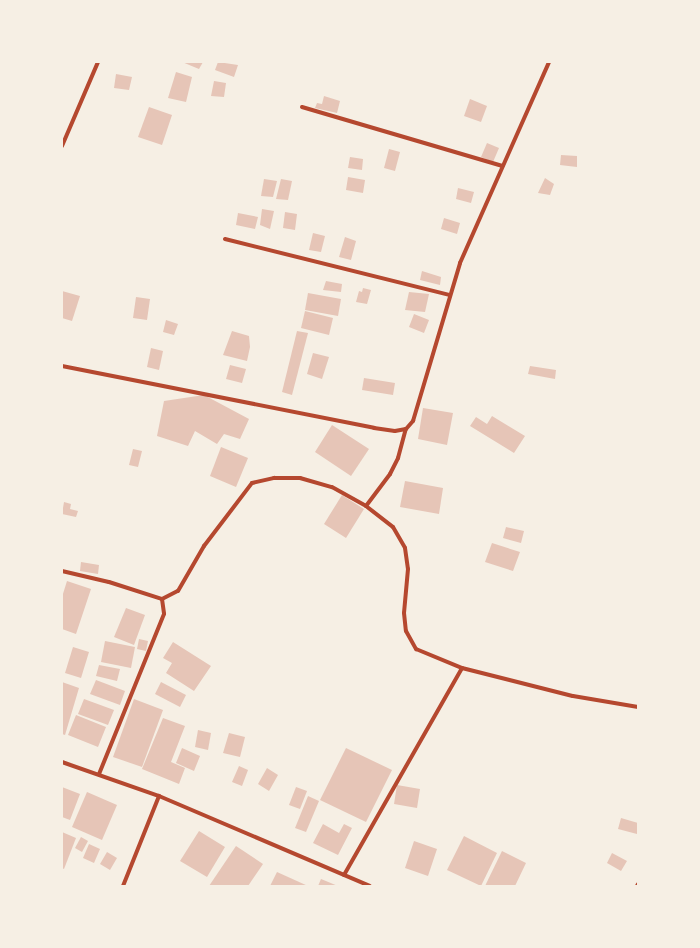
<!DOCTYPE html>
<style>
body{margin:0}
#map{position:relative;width:700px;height:948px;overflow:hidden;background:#f6efe4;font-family:"DejaVu Sans",sans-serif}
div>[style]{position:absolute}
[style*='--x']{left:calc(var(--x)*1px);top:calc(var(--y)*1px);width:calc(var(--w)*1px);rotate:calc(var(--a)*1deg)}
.building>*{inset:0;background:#e6c5b7}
.minor>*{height:4px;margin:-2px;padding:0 2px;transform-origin:2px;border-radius:2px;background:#b5482f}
span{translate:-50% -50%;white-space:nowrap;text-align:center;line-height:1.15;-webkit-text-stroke:3.5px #f6efe4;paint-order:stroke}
.frame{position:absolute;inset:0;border:63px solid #f6efe4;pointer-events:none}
</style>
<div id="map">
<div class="building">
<i style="clip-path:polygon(182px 62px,203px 62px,199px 69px)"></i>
<i style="clip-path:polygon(218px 62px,238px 65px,234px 77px,215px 70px)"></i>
<i style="clip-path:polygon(176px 72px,192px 77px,186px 102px,168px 98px)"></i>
<i style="clip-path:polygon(116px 74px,132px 77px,129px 90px,114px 88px)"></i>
<i style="clip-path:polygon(214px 81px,226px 83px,224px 97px,211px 96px)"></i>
<i style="clip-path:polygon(324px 96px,340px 101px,337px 113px,315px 108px,317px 103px,322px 104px)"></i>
<i style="clip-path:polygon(470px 99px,487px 106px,481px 122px,464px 116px)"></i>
<i style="clip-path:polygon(149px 107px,172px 115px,162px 145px,138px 137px)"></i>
<i style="clip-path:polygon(487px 143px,499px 148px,493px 162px,481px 157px)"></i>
<i style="clip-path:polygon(389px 149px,400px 152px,395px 171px,384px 168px)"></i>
<i style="clip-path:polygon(561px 155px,577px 156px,577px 167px,560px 165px)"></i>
<i style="clip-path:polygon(350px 157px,363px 159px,362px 170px,348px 168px)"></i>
<i style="clip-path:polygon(348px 177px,365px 180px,363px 193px,346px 190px)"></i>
<i style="clip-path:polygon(545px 178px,554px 184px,550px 195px,538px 193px)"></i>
<i style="clip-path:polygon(264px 179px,277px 181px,273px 197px,261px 196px)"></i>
<i style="clip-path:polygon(281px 179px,292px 181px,288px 200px,276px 199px)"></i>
<i style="clip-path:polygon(458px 188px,474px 192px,471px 203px,456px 199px)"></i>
<i style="clip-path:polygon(262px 209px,274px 211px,270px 229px,260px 225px)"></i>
<i style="clip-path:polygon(285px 212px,297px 214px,295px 230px,283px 228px)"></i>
<i style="clip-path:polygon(238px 213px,258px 217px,255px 229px,236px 225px)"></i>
<i style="clip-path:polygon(444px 218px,460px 223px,457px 234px,441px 229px)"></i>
<i style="clip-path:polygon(313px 233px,325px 236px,321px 252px,309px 250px)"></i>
<i style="clip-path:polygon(345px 237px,356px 241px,351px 260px,339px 257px)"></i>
<i style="clip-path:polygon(422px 271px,441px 277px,440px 285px,420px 280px)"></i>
<i style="clip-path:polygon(326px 281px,342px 284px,341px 292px,323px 290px)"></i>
<i style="clip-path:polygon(363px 288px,371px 290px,367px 304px,356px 302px,359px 291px,362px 292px)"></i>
<i style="clip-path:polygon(62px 291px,80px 296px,72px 321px,62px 318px)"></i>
<i style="clip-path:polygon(409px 292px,429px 294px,425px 312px,405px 310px)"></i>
<i style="clip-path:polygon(308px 293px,341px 299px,338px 316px,305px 310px)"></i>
<i style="clip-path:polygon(136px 297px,150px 299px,147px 320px,133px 318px)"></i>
<i style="clip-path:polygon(305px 311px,333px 318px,329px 335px,301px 328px)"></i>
<i style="clip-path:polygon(414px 314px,429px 320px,424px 333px,409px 327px)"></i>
<i style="clip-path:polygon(166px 320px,178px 324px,174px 335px,163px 332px)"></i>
<i style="clip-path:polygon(232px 331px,249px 336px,250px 347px,247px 361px,223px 355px)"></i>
<i style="clip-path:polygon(297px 331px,308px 333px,292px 395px,282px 392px)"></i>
<i style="clip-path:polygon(151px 348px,163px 351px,159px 370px,147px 367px)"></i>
<i style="clip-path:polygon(313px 353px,329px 357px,322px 379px,307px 374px)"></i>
<i style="clip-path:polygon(230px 365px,246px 369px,242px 383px,226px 379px)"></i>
<i style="clip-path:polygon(530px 366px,556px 370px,555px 379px,528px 374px)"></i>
<i style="clip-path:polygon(364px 378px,395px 383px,393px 395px,362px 390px)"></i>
<i style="clip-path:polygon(204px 395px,249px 419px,240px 439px,224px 434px,217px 444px,195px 431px,188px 446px,157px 436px,164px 401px)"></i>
<i style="clip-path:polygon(423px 408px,453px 413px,447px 445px,418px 439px)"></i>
<i style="clip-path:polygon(492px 416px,525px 436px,514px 453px,470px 426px,476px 417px,487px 424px)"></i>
<i style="clip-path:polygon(332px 425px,369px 449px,351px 476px,315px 452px)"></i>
<i style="clip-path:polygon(221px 447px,248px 458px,236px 487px,210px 476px)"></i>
<i style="clip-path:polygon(133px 449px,142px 451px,138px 467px,129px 465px)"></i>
<i style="clip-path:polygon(405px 481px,443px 488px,439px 514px,400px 507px)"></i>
<i style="clip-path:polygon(342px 495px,364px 509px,346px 538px,324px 524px)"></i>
<i style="clip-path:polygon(64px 502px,71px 504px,70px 509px,78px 511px,76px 517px,62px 514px)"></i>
<i style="clip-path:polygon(506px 527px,524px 531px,521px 543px,503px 538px)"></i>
<i style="clip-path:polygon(492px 543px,520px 552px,513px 571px,485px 562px)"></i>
<i style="clip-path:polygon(81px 562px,99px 565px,98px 574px,80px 571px)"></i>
<i style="clip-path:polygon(67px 581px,91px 589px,76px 634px,62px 629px,62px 597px)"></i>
<i style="clip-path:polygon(126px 608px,145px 615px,134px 645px,114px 637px)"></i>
<i style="clip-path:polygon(139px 639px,148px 641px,146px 651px,137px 649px)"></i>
<i style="clip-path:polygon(105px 641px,135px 647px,131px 668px,101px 662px)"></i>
<i style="clip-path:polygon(173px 642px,211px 666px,194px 691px,166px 673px,172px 663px,163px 658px)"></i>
<i style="clip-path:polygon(73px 647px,89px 652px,81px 678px,65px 673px)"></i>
<i style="clip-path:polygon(99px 665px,120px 669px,117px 681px,96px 676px)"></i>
<i style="clip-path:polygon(96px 680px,125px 691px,120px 705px,90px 694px)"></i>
<i style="clip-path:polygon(62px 682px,79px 688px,65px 735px,62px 734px)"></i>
<i style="clip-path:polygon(161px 682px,186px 695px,180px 707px,155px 694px)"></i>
<i style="clip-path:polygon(84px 699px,114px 710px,108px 725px,78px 714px)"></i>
<i style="clip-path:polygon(134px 699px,163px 710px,142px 767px,113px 757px)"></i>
<i style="clip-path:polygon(76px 715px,106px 727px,98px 747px,68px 735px)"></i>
<i style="clip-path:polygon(163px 718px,185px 726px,171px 762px,185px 768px,179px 784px,142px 769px)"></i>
<i style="clip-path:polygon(198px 730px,211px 733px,208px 750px,195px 747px)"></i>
<i style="clip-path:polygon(229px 733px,245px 737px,240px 757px,223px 753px)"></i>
<i style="clip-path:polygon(182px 748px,200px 756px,194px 771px,176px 763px)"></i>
<i style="clip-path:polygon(346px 748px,392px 770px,366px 822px,320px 800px)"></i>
<i style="clip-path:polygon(239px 766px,248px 770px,242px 786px,232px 782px)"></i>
<i style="clip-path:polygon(267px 768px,278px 775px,269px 791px,258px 784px)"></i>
<i style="clip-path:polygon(397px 785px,420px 789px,417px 808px,394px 804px)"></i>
<i style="clip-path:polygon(62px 787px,80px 794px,70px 820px,62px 817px)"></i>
<i style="clip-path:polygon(296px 787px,307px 791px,300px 809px,289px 805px)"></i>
<i style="clip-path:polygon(87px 792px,117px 805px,102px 840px,72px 827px)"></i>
<i style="clip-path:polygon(308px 796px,319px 801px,306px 832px,295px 828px)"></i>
<i style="clip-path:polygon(621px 818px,638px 823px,637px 834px,618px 829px)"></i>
<i style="clip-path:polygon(323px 824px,339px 833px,344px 824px,352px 828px,338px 855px,313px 843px)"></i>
<i style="clip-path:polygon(199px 831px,225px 847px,207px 877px,180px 861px)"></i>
<i style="clip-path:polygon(62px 832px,76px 838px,64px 869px,62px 868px)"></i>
<i style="clip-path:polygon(464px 836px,497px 853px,481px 886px,447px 870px)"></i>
<i style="clip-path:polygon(81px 837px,88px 841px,82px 852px,75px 848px)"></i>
<i style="clip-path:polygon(414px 841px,437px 849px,428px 876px,405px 868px)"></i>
<i style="clip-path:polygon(89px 844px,100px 849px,94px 863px,83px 858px)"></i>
<i style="clip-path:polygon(236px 846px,263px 864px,248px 886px,209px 886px)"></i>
<i style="clip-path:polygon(502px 851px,526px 863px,515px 886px,485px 886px)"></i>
<i style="clip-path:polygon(107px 852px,117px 858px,110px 870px,100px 864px)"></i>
<i style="clip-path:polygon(612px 853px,627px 861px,621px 871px,607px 863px)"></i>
<i style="clip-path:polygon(277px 872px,308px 886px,270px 886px)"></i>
<i style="clip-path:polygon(321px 879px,338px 886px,318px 886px)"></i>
</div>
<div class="minor">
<i style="--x:302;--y:107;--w:209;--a:16.4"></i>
<i style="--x:62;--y:146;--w:91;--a:-66.8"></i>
<i style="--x:225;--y:239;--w:231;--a:14"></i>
<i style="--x:62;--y:366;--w:318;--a:11.2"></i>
<i style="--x:374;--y:428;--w:21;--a:8"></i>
<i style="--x:395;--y:431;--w:11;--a:-10"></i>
<i style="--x:406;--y:429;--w:11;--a:-49"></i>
<i style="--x:413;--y:421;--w:165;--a:-73.4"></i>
<i style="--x:460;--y:263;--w:220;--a:-66.1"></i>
<i style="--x:366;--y:506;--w:40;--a:-53"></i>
<i style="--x:390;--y:474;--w:18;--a:-63"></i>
<i style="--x:398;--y:458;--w:30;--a:-75"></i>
<i style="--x:62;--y:571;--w:48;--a:13.2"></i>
<i style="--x:109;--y:582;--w:56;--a:17.8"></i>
<i style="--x:162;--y:599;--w:15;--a:82"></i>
<i style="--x:164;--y:614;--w:173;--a:112.1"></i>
<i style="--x:162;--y:599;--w:18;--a:-27"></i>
<i style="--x:178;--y:591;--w:52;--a:-60"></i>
<i style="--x:204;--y:546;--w:79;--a:-52.7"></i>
<i style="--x:252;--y:483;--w:23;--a:-13"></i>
<i style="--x:274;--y:478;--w:26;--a:0"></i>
<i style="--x:300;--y:478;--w:33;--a:16"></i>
<i style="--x:332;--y:487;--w:39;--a:29"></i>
<i style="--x:366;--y:506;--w:34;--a:38"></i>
<i style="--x:393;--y:527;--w:24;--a:60"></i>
<i style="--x:405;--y:548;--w:21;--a:82"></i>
<i style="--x:408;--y:569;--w:44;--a:95.2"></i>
<i style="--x:404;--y:613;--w:18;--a:84"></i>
<i style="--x:406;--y:631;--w:21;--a:61"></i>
<i style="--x:416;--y:649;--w:50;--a:22.4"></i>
<i style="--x:462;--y:668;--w:114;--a:14.2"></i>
<i style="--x:573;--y:696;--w:66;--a:9.6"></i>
<i style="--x:62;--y:762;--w:103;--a:19.3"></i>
<i style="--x:159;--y:796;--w:229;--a:23.1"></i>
<i style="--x:344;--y:875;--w:238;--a:-60.3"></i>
<i style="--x:123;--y:886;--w:97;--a:-68.2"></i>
<i style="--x:637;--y:886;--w:2;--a:-63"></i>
</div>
<div class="frame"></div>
</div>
